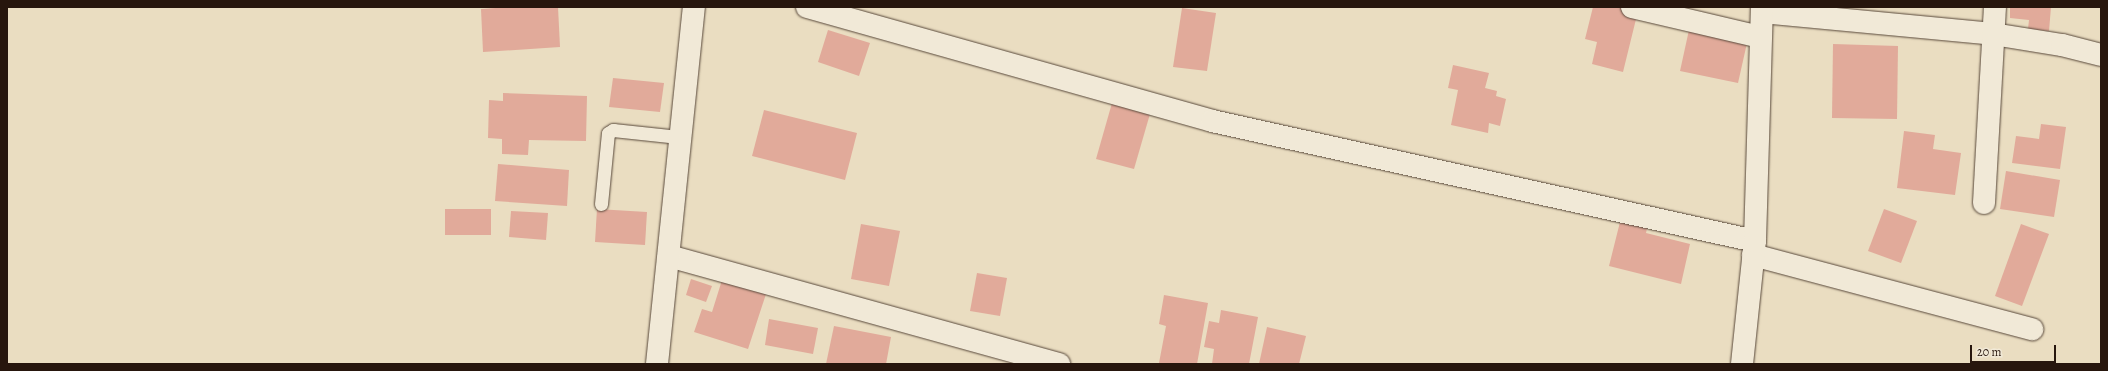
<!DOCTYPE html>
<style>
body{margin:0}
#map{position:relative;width:2108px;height:371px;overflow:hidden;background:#eaddc1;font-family:Alegreya,serif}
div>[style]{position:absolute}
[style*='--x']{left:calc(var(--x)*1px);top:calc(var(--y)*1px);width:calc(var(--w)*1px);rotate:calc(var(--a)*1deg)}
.building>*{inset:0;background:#e1aa9a}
.roads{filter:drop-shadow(0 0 1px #58483a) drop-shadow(0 0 1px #58483a)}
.lane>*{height:13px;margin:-6.5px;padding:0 6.5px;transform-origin:6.5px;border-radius:6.5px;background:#f1e9d7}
.street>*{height:22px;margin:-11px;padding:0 11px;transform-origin:11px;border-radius:11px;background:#f1e9d7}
span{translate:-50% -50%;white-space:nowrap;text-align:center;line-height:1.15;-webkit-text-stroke:3.5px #f1e9d7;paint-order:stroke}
.frame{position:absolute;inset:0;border:8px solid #27160d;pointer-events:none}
.scale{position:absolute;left:1970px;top:345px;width:86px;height:18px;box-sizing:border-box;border:2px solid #27160d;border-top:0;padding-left:5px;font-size:12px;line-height:14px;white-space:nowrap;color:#27160d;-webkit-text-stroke:3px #f1e9d7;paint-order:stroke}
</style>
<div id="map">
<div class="building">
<i style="clip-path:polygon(510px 7px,558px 7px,560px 47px,483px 52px,481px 9px)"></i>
<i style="clip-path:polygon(1593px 7px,1623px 7px,1638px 11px,1623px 72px,1592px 64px,1597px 42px,1585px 39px)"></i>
<i style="clip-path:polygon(2010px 7px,2051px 7px,2049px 31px,2028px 29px,2029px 20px,2010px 18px)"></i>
<i style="clip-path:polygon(1182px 8px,1216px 13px,1207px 71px,1173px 67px)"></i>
<i style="clip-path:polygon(828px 30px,870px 43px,859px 76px,818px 62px)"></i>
<i style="clip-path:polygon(1689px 30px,1747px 43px,1738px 83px,1680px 71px)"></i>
<i style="clip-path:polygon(1833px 44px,1898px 46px,1897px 119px,1832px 118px)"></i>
<i style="clip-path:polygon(1453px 65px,1489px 73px,1485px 88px,1497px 91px,1496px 96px,1506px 99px,1500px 126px,1489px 123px,1488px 133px,1451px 125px,1458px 90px,1448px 88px)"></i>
<i style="clip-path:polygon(613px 78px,664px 83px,660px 112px,609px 107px)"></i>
<i style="clip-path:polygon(503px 93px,587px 96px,586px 141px,529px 140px,528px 155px,502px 154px,502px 139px,488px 138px,489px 100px,503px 101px)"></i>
<i style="clip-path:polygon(1114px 96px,1152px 107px,1134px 169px,1096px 159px)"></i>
<i style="clip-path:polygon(764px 110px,857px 133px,845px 180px,752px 156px)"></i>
<i style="clip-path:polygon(2041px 124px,2066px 127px,2060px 169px,2012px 163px,2016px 136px,2039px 139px)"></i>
<i style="clip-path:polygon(1904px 131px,1935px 135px,1933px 149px,1961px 153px,1955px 195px,1897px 188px)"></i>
<i style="clip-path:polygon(498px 164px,569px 170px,567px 206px,495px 201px)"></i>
<i style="clip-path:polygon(2006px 171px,2060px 180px,2054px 217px,2000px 209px)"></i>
<i style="clip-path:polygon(445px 209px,491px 209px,491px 235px,445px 235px)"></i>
<i style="clip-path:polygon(597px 209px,647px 212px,645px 245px,595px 242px)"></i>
<i style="clip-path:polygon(1884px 209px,1917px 221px,1901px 263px,1868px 251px)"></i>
<i style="clip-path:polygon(511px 211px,548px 213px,546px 240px,509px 237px)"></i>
<i style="clip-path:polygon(1621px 218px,1648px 224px,1646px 233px,1690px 244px,1681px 284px,1609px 266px)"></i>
<i style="clip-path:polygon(861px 224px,900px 231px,889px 286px,851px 279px)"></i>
<i style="clip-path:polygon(2021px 224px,2049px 234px,2022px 306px,1995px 296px)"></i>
<i style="clip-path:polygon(977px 273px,1007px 278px,1000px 316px,970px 311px)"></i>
<i style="clip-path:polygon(691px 279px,712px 286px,706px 302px,686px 295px)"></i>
<i style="clip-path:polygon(722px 280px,766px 294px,748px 349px,694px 332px,702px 309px,712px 312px)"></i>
<i style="clip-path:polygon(1164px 295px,1208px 303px,1197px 364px,1159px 363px,1166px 326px,1159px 324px)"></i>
<i style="clip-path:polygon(1221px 310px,1258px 317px,1249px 364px,1212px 364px,1214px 349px,1204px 347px,1209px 321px,1219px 323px)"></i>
<i style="clip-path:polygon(769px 319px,818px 328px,813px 354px,765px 345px)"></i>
<i style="clip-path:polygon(834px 326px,891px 337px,886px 364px,826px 364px)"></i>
<i style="clip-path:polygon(1267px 327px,1306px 336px,1299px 364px,1259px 364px)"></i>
</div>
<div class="roads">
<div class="lane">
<i style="--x:601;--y:204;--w:71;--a:-84.4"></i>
<i style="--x:608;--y:133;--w:6;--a:-31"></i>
<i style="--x:613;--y:130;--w:66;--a:6.1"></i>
</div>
<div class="street">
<i style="--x:807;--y:7;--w:421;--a:15.7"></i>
<i style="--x:1212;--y:121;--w:556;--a:12.46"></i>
<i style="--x:1632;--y:7;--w:131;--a:13.2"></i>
<i style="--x:1762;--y:12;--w:232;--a:5.4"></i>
<i style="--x:1993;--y:34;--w:70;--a:9.1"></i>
<i style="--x:2062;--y:45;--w:40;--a:14.4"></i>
<i style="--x:1984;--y:203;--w:196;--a:-86.8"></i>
<i style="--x:1753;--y:255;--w:289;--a:14.9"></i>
<i style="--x:669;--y:256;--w:405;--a:15.5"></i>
<i style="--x:657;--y:364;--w:359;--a:-84.1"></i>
<i style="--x:1742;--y:364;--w:124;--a:-84"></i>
<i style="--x:1755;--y:241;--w:234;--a:-88.3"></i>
</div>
</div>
<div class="frame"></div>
<div class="scale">20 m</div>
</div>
